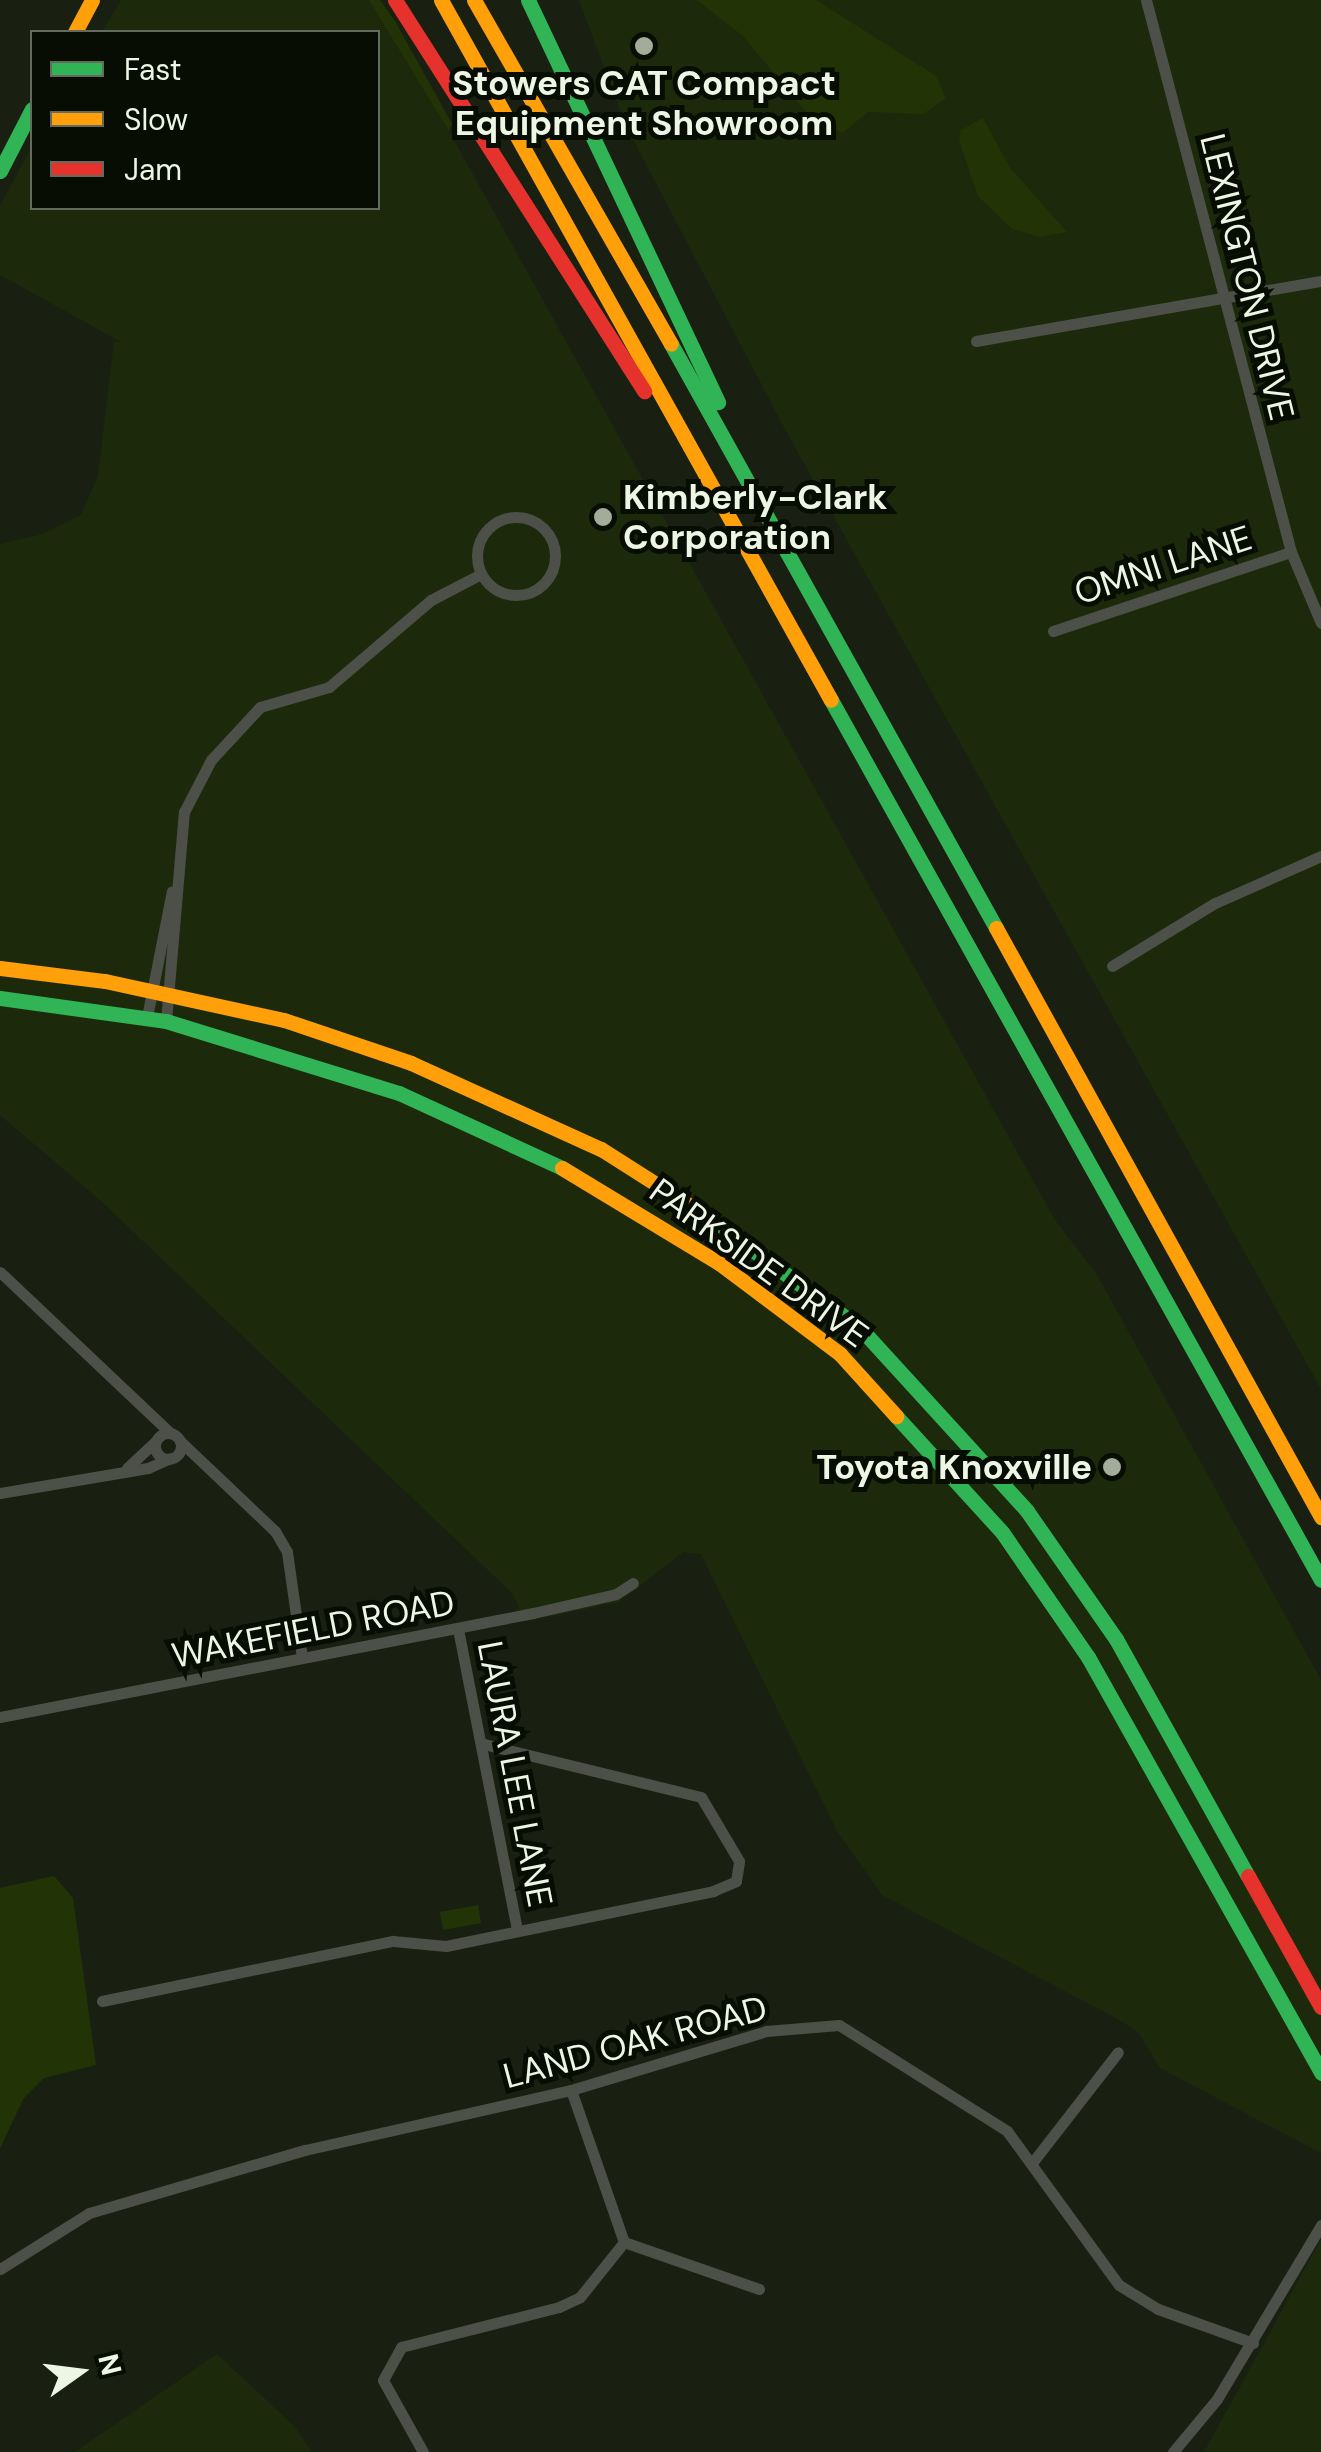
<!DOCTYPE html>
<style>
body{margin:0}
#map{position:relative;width:1321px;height:2452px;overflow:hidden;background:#192011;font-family:"DM Sans",sans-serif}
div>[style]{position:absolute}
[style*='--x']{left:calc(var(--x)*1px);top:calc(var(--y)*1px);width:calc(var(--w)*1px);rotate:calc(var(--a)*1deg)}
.built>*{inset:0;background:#1c2a0b}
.green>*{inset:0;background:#223405}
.street>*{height:11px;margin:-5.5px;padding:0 5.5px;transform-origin:5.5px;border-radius:5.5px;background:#4d5049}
.street>.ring{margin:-5.5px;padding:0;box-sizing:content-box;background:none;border:11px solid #4d5049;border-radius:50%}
.fast>*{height:15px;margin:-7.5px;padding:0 7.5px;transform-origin:7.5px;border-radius:7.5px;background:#30b455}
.slow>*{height:15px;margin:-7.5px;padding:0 7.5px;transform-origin:7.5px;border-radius:7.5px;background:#ff9f0a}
.jam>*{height:15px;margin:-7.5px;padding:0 7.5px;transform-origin:7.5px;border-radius:7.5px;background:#e5322d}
.dots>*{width:28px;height:28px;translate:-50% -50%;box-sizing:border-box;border:5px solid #080d04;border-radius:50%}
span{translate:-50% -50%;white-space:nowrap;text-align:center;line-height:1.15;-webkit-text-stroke:10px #080d04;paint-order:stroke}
.poi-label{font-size:35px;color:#edf6e5;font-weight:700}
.left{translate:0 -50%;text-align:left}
.right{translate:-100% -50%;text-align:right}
.street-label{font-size:35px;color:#edf6e5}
.legend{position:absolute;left:30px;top:30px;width:350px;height:180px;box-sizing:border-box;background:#080d04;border:2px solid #646a5e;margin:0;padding:12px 18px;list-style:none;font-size:30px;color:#edf6e5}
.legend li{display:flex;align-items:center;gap:20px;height:50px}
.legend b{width:50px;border:2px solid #646a5e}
.north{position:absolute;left:30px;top:2322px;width:100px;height:100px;-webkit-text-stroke:8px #080d04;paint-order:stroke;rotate:76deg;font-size:28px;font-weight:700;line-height:40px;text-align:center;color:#edf6e5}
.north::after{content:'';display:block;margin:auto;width:35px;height:45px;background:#edf6e5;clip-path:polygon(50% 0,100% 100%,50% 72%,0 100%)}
</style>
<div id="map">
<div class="built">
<i style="clip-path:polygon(121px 0,369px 0,402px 47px,1055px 1220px,1097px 1275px,1321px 1680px,1321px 2153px,1160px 2068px,1138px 2032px,1116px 2018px,882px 1895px,837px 1831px,701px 1554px,683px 1552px,619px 1602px,526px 1621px,512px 1593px,100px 1200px,0 1115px,0 544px,43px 534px,81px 515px,98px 476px,114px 341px,123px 343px,0 275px,0 206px,32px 146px,32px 208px,378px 208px,378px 32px,102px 32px)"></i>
<i style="clip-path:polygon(579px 0,1321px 0,1321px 1389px,786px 431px,627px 128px)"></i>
<i style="clip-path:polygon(1321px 2239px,1321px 2452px,1204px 2452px,1261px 2349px)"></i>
<i style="clip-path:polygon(217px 2354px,294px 2426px,312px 2452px,75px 2452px)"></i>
</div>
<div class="green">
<i style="clip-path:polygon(369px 0,380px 0,395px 21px,452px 124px,449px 131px)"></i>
<i style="clip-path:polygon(697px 0,816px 0,936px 76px,946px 98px,923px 114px,868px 112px,842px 133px,813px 120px,743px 36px)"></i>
<i style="clip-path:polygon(983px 118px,1010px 168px,1067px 232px,1039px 237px,1011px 228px,978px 196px,959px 140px,961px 130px)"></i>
<i style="clip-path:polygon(54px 1876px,73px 1898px,96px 2065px,44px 2078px,23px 2099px,0 2149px,0 1888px)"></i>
<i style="clip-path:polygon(478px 1905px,481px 1923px,443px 1930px,440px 1912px)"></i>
</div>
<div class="street">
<i style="--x:1146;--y:0;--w:571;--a:75.28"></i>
<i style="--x:1291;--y:552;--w:77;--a:67.1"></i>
<i style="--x:976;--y:341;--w:350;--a:-9.9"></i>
<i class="ring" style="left:477px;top:517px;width:67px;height:67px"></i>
<i style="--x:1053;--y:631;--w:251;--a:-18.4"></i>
<i style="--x:1112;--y:966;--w:121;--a:-31.5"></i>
<i style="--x:1215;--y:903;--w:116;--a:-23.9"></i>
<i style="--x:147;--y:1017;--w:128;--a:-78.8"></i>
<i style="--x:166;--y:1021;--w:210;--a:-85.1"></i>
<i style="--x:184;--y:812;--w:59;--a:-62.6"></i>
<i style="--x:211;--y:760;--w:72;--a:-47.2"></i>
<i style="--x:260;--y:707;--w:72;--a:-16.2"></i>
<i style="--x:329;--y:687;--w:134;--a:-40.5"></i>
<i style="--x:431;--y:600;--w:56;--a:-27.5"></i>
<i style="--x:0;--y:1272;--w:234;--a:43.4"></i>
<i class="ring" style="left:155px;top:1433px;width:15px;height:15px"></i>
<i style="--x:180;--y:1441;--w:131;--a:43.5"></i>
<i style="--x:275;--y:1531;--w:24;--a:60"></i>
<i style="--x:287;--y:1552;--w:106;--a:81.9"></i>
<i style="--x:127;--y:1468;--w:38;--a:-43"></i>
<i style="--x:0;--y:1493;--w:150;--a:-9.6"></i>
<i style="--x:148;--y:1468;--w:24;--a:-24"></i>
<i style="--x:458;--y:1629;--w:307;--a:78.9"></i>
<i style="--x:0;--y:1717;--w:543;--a:-11.04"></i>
<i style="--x:533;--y:1613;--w:85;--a:-12.9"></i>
<i style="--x:616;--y:1594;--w:20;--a:-33"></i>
<i style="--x:102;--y:2001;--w:297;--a:-11.7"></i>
<i style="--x:393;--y:1941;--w:53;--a:5.4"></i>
<i style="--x:446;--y:1946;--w:273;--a:-11.6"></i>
<i style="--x:713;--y:1891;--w:25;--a:-23"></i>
<i style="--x:736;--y:1881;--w:20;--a:-81"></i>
<i style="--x:739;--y:1861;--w:74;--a:-120.7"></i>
<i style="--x:701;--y:1797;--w:223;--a:-166.3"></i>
<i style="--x:571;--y:2090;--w:161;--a:70.8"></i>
<i style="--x:1032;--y:2163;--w:140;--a:-52.2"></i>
<i style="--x:624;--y:2242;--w:143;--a:19.2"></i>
<i style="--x:0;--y:2269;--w:105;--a:-32.2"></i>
<i style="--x:89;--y:2213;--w:225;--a:-16.3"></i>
<i style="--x:305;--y:2150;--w:273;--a:-12.7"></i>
<i style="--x:571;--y:2090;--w:204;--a:-16.8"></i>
<i style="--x:766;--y:2031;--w:73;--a:-4.7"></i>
<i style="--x:839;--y:2025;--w:199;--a:32.2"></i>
<i style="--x:1007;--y:2131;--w:190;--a:54"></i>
<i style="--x:1119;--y:2285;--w:46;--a:31.6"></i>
<i style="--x:1158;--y:2309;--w:101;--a:19.7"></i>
<i style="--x:423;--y:2452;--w:82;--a:-119.1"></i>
<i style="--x:383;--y:2380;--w:38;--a:-61"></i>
<i style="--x:401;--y:2347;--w:163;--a:-14.2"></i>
<i style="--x:559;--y:2307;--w:23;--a:-25"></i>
<i style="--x:580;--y:2297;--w:70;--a:-51.3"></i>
<i style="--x:1173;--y:2452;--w:69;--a:-50.3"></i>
<i style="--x:1217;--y:2399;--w:203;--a:-59.1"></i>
</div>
<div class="fast">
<i style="--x:528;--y:0;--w:445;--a:64.7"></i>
<i style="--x:0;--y:171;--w:70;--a:-62.7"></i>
<i style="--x:671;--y:344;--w:668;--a:60.9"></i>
<i style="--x:831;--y:700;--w:1007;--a:60.89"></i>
<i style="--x:0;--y:998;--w:168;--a:7.9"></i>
<i style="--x:166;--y:1021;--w:244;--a:17.2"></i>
<i style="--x:399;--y:1093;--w:179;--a:24.7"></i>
<i style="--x:703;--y:1214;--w:195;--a:36"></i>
<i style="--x:861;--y:1329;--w:246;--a:47.6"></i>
<i style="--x:1027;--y:1511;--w:156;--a:55.2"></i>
<i style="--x:1116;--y:1639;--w:271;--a:60.9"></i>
<i style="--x:896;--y:1416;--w:157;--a:47.6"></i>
<i style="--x:1002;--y:1532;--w:152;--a:55.5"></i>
<i style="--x:1088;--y:1657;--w:477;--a:60.7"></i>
</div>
<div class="slow">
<i style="--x:441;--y:0;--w:801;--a:60.88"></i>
<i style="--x:474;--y:0;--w:396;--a:60.2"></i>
<i style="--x:75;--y:32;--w:36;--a:-62"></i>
<i style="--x:996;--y:928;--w:673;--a:61.11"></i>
<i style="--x:0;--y:968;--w:106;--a:7.1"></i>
<i style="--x:105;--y:981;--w:183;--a:12.3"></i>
<i style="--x:284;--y:1020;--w:134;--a:18.7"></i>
<i style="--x:411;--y:1063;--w:209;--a:24.4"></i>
<i style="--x:601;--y:1149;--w:121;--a:32.5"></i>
<i style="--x:562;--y:1168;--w:184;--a:31.2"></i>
<i style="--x:719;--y:1263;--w:151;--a:36.9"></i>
<i style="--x:840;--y:1354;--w:84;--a:47.9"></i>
</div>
<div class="jam">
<i style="--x:395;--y:0;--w:464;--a:57.5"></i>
<i style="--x:1248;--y:1876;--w:150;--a:60.9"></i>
</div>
<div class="dots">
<i style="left:644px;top:46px;background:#a3ab9b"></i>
<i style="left:603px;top:517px;background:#a3ab9b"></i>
<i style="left:1112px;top:1467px;background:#a3ab9b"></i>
</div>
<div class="poi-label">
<span style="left:644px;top:103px">Stowers CAT Compact<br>Equipment Showroom</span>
<span class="left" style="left:623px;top:517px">Kimberly-Clark<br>Corporation</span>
<span class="right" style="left:1092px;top:1467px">Toyota Knoxville</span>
</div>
<div class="street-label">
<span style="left:1247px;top:277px;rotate:76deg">LEXINGTON DRIVE</span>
<span style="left:1163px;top:565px;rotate:-18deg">OMNI LANE</span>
<span style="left:759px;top:1263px;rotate:36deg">PARKSIDE DRIVE</span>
<span style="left:313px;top:1629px;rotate:-11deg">WAKEFIELD ROAD</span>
<span style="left:515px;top:1774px;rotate:79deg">LAURA LEE LANE</span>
<span style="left:635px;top:2042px;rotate:-15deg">LAND OAK ROAD</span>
</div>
<ul class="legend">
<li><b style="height:12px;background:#30b455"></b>Fast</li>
<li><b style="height:12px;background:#ff9f0a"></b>Slow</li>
<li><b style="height:12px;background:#e5322d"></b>Jam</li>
</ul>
<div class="north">N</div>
</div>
